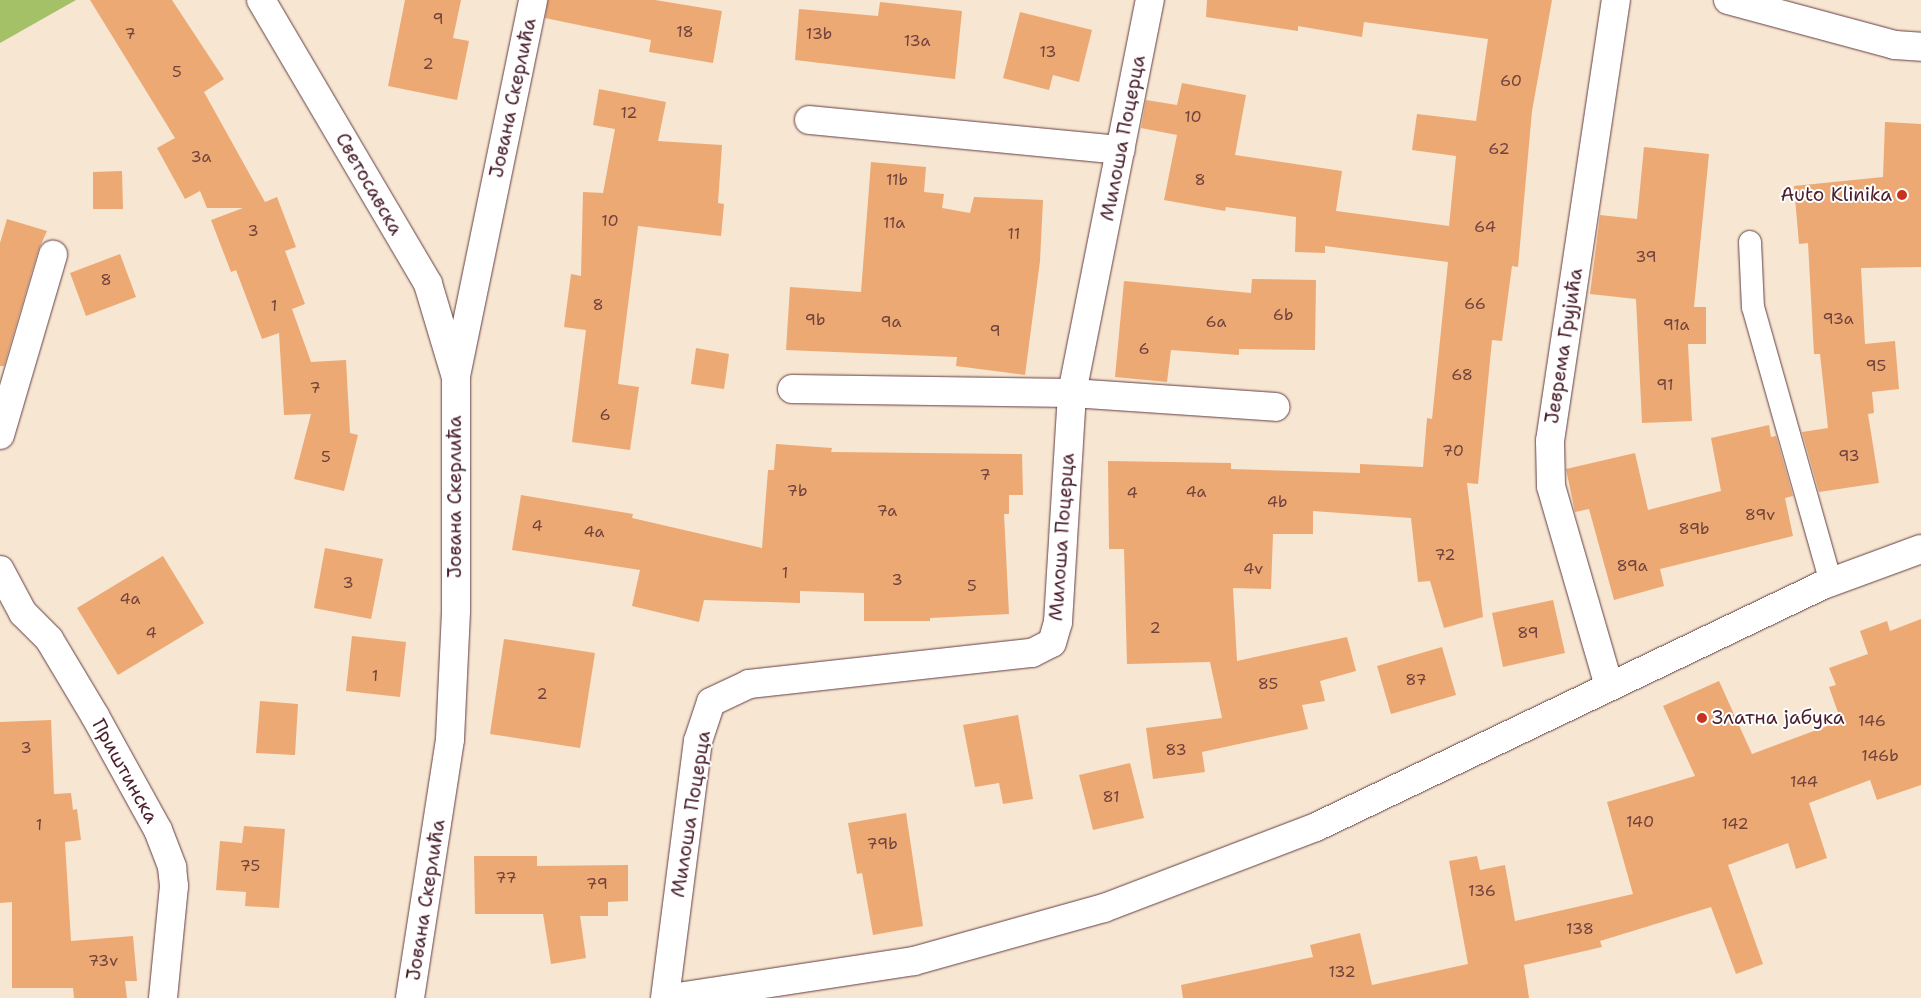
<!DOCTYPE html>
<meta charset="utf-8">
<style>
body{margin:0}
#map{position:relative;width:1921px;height:998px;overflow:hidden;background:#f7e6d1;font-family:"Shantell Sans",sans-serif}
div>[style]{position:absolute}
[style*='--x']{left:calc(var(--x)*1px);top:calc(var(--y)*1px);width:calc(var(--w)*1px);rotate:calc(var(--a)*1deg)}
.green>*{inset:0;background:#a5c168}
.building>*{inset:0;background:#eca974}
.roads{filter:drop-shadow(0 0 1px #643d44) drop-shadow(0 0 1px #643d44)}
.service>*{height:22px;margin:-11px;padding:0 11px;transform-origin:11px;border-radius:11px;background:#fff}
.minor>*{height:28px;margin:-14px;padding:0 14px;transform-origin:14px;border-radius:14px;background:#fff}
.secondary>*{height:28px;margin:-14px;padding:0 14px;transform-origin:14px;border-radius:14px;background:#fff}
.dots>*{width:14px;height:14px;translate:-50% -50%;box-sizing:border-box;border:2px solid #fff;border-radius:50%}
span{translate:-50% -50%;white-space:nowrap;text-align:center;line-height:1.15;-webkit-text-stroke:4px #fff;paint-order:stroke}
.number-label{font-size:16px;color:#72423d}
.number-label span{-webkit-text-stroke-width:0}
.street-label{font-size:19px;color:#4a1f2b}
.poi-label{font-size:19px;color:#4a1f2b}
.right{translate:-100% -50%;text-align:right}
.left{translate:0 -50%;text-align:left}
</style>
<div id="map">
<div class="green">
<i style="clip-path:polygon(0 0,76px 0,0 43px)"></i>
</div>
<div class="building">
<i style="clip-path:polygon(90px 0,172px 0,224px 79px,204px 92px,265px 202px,277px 197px,296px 247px,285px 251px,305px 304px,292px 309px,311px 362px,346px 360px,350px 433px,358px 435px,344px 491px,294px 479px,311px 414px,284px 415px,279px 333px,262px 339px,236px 270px,231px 272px,211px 220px,243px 208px,207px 208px,200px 191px,185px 199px,157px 148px,175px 138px)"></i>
<i style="clip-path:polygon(405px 0,461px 0,453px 38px,469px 41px,457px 100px,388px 86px)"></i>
<i style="clip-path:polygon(548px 0,655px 0,722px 11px,713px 63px,649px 52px,651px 40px,545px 18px)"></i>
<i style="clip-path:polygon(1207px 0,1552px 0,1532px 111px,1518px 267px,1512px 266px,1502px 341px,1492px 340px,1478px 484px,1467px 483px,1483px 617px,1444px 628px,1430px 581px,1418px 582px,1411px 518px,1313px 511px,1313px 534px,1273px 534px,1271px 589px,1233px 588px,1237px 661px,1347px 637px,1356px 671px,1320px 681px,1325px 701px,1302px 705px,1308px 729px,1202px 752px,1205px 772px,1153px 779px,1146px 728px,1222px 718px,1210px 662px,1127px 664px,1124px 549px,1109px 549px,1108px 461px,1231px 463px,1231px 469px,1360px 473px,1360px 464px,1423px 467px,1427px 418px,1432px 419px,1448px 262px,1325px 246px,1325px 253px,1295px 252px,1296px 217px,1226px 207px,1225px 211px,1164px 200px,1177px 135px,1141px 128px,1146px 100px,1177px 105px,1182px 83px,1246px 95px,1235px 155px,1342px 171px,1336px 211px,1449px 226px,1456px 156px,1412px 150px,1417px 114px,1476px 121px,1488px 39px,1364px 22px,1362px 37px,1298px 26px,1298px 31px,1206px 17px)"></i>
<i style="clip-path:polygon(880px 2px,962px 11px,955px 79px,795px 60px,799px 9px,878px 16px)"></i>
<i style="clip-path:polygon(1020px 12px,1092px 30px,1079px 82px,1053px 75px,1049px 90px,1003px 78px)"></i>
<i style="clip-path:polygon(599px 89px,666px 102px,658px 141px,722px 145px,718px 203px,724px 204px,721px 236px,638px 226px,618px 384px,639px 387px,630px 450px,572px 442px,586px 330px,564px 327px,571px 274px,581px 276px,583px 192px,603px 193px,615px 129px,593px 125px)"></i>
<i style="clip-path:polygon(1885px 122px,1921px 124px,1921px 267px,1861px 268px,1865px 344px,1895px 341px,1899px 389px,1872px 392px,1874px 413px,1868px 414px,1879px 483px,1819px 492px,1802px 432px,1828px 428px,1820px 354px,1814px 354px,1808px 243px,1799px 244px,1794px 186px,1883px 177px)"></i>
<i style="clip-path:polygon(1644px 147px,1709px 154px,1694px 307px,1706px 307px,1706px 344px,1688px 344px,1692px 421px,1642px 423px,1636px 299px,1590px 294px,1600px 215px,1637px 219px)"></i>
<i style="clip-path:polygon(871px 162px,926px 167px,924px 192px,944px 194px,942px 208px,970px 213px,974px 197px,1043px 200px,1040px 261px,1025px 375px,956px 366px,957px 357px,786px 350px,790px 287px,861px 292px)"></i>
<i style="clip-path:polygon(122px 171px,123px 209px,93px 209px,93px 172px)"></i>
<i style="clip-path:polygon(7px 219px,47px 231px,38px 251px,4px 366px,0 366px,0 243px)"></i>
<i style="clip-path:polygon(120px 254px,136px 297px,86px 316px,70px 273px)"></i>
<i style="clip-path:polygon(1252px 279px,1316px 280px,1315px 350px,1239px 349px,1239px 355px,1171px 350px,1167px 382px,1115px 377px,1124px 281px,1251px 293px)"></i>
<i style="clip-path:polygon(696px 348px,729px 354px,724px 389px,691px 384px)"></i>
<i style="clip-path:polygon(1769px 425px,1771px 437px,1776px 436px,1793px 496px,1785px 498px,1793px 536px,1660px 569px,1664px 586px,1614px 600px,1589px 509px,1575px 512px,1566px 469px,1635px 453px,1648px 510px,1721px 491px,1711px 438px)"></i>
<i style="clip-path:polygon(776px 444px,832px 448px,831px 452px,1022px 454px,1023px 495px,1009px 495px,1009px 514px,1004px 514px,1009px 614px,930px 618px,930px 621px,864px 621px,864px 593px,800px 591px,800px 603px,704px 600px,699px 622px,632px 606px,640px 570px,512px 550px,521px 495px,633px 514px,632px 518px,762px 548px,768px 470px,774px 470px)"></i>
<i style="clip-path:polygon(325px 548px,383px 559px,371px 619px,314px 608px)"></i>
<i style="clip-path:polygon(163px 556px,204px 623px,118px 675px,77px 608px)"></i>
<i style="clip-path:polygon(1553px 600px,1565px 653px,1503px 667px,1492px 613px)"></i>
<i style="clip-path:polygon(1921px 619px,1921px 785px,1877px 800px,1870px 780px,1809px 803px,1827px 858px,1796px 869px,1788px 843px,1728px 865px,1763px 964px,1736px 974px,1711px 907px,1600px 941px,1602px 947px,1524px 965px,1529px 998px,1183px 998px,1181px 985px,1313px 957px,1310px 945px,1360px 933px,1372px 985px,1468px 964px,1449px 861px,1477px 856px,1480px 870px,1505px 865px,1515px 921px,1633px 894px,1607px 802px,1695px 776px,1663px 706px,1719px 681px,1752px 754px,1841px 721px,1829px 687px,1836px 685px,1829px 668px,1868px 654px,1860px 631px,1887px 621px,1890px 631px)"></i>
<i style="clip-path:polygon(352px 636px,406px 642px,400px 697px,346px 691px)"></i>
<i style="clip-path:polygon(504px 639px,595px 653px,580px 748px,490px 734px)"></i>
<i style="clip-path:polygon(1442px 647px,1456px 695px,1391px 714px,1377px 666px)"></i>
<i style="clip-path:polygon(260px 701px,298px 704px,295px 755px,256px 753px)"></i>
<i style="clip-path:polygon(1018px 715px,1033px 799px,1003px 804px,999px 783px,975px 787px,963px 725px)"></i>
<i style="clip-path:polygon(51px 720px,54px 794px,71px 793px,73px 810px,77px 809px,81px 840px,65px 842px,71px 941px,133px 936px,137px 981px,125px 981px,127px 998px,74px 998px,73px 988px,12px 988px,12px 902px,0 903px,0 722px)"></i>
<i style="clip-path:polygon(1130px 763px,1144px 818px,1093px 830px,1079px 775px)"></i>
<i style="clip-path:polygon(906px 813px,923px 926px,873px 935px,862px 873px,857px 874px,848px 823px)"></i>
<i style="clip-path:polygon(244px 826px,285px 829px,279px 908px,245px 906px,246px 892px,216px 890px,220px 841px,242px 843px)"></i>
<i style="clip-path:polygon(474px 856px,537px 856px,537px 866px,628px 865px,628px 901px,608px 902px,608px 916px,580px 916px,586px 958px,551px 964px,543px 914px,475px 914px)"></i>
</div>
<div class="roads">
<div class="service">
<i style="--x:1750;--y:242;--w:65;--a:87.4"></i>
<i style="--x:1753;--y:307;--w:286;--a:74.2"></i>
</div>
<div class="minor">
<i style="--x:261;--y:0;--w:329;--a:59.5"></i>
<i style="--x:428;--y:284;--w:94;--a:73.3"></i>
<i style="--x:1728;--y:0;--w:173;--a:15.1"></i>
<i style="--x:1895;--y:45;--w:26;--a:4"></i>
<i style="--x:809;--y:120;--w:313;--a:5.5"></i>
<i style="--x:792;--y:389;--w:280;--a:0.8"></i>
<i style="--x:1072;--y:393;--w:204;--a:3.9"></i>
<i style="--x:0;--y:435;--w:188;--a:-73.6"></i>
<i style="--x:0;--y:570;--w:49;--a:61.9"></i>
<i style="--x:23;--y:613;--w:37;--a:45"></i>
<i style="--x:49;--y:639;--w:90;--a:59.1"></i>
<i style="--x:95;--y:716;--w:130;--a:61.1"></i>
<i style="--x:158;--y:830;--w:40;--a:69"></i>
<i style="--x:172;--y:867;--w:19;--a:84"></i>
<i style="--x:174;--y:886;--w:113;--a:95.6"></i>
<i style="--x:1609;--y:686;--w:208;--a:-106.2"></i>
<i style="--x:1551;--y:486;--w:45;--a:-91.3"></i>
<i style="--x:1550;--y:441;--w:446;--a:-81.5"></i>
<i style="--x:410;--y:998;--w:262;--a:-81.2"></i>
<i style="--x:450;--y:739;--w:129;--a:-87.3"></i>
<i style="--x:456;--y:610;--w:234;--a:-90"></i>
<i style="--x:456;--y:376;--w:384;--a:-78.4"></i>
<i style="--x:665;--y:998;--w:259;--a:-82.7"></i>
<i style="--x:698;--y:741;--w:41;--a:-71.6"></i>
<i style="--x:711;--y:702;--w:42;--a:-25.3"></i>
<i style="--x:749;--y:684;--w:285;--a:-6.3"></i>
<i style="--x:1032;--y:653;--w:22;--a:-27"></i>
<i style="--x:1052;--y:643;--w:22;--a:-74"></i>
<i style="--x:1058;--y:622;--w:229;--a:-86.5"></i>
<i style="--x:1072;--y:393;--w:401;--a:-78.8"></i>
</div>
<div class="secondary">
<i style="--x:672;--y:998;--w:245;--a:-8.7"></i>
<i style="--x:914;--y:961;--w:197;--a:-15.6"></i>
<i style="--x:1104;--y:908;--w:227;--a:-20.9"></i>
<i style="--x:1316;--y:827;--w:562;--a:-25.52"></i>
<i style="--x:1823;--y:585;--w:104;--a:-20.2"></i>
</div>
</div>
<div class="dots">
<i style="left:1902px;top:195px;background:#c8321e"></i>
<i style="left:1702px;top:718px;background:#c8321e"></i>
</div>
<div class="number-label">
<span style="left:438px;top:19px">9</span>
<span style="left:685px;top:32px">18</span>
<span style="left:130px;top:34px">7</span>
<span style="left:819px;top:34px">13b</span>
<span style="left:917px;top:41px">13a</span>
<span style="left:1048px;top:52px">13</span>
<span style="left:428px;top:64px">2</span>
<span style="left:177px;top:72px">5</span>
<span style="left:1511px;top:81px">60</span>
<span style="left:629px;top:113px">12</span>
<span style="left:1193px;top:117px">10</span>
<span style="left:1499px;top:149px">62</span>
<span style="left:201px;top:157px">3a</span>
<span style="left:897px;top:180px">11b</span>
<span style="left:1200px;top:180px">8</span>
<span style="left:610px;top:221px">10</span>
<span style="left:894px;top:223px">11a</span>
<span style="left:1485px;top:227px">64</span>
<span style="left:253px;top:231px">3</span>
<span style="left:1014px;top:234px">11</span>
<span style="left:1646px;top:257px">39</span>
<span style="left:106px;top:280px">8</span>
<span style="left:1475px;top:304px">66</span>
<span style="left:598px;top:305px">8</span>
<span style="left:274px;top:306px">1</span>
<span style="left:1283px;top:315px">6b</span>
<span style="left:1838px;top:319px">93a</span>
<span style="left:815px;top:320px">9b</span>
<span style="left:891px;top:322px">9a</span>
<span style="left:1216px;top:322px">6a</span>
<span style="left:1676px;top:325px">91a</span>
<span style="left:995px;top:331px">9</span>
<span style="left:1144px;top:349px">6</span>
<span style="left:1876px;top:366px">95</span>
<span style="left:1462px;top:375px">68</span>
<span style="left:1665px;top:385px">91</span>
<span style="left:315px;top:388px">7</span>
<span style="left:605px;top:415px">6</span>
<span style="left:1453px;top:451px">70</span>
<span style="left:1849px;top:456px">93</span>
<span style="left:326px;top:457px">5</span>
<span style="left:985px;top:475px">7</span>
<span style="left:797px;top:491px">7b</span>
<span style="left:1196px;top:492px">4a</span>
<span style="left:1132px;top:493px">4</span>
<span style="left:1277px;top:502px">4b</span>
<span style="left:887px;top:511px">7a</span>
<span style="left:1760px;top:515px">89v</span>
<span style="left:537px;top:526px">4</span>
<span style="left:1694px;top:529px">89b</span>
<span style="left:594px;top:532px">4a</span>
<span style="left:1445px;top:555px">72</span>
<span style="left:1632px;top:566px">89a</span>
<span style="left:1253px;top:569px">4v</span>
<span style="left:785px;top:573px">1</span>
<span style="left:897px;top:580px">3</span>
<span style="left:348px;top:583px">3</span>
<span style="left:972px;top:586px">5</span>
<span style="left:130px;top:599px">4a</span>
<span style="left:1155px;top:628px">2</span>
<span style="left:151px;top:633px">4</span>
<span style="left:1528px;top:633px">89</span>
<span style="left:375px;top:676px">1</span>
<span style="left:1416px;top:680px">87</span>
<span style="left:1268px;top:684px">85</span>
<span style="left:542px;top:694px">2</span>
<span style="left:1872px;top:721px">146</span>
<span style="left:26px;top:748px">3</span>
<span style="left:1176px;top:750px">83</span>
<span style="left:1880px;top:756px">146b</span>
<span style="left:1804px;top:782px">144</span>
<span style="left:1111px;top:797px">81</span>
<span style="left:1640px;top:822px">140</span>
<span style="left:1735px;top:824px">142</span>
<span style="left:39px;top:825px">1</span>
<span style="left:882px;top:844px">79b</span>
<span style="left:250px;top:866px">75</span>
<span style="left:506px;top:878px">77</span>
<span style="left:597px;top:884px">79</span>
<span style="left:1482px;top:891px">136</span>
<span style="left:1580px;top:929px">138</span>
<span style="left:103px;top:961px">73v</span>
<span style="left:1342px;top:972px">132</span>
</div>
<div class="street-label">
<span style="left:513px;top:98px;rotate:-78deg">Јована Скерлића</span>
<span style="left:1123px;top:138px;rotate:-79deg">Милоша Поцерца</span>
<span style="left:369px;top:184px;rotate:60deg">Светосавска</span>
<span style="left:1564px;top:346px;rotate:-81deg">Јеврема Грујића</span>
<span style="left:455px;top:497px;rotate:-90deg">Јована Скерлића</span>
<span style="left:1062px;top:537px;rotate:-86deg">Милоша Поцерца</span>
<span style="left:125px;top:771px;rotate:61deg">Приштинска</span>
<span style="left:691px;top:814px;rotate:-81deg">Милоша Поцерца</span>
<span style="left:426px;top:900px;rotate:-81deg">Јована Скерлића</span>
</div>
<div class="poi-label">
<span class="right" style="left:1892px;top:195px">Auto Klinika</span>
<span class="left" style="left:1712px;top:718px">Златна јабука</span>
</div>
</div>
